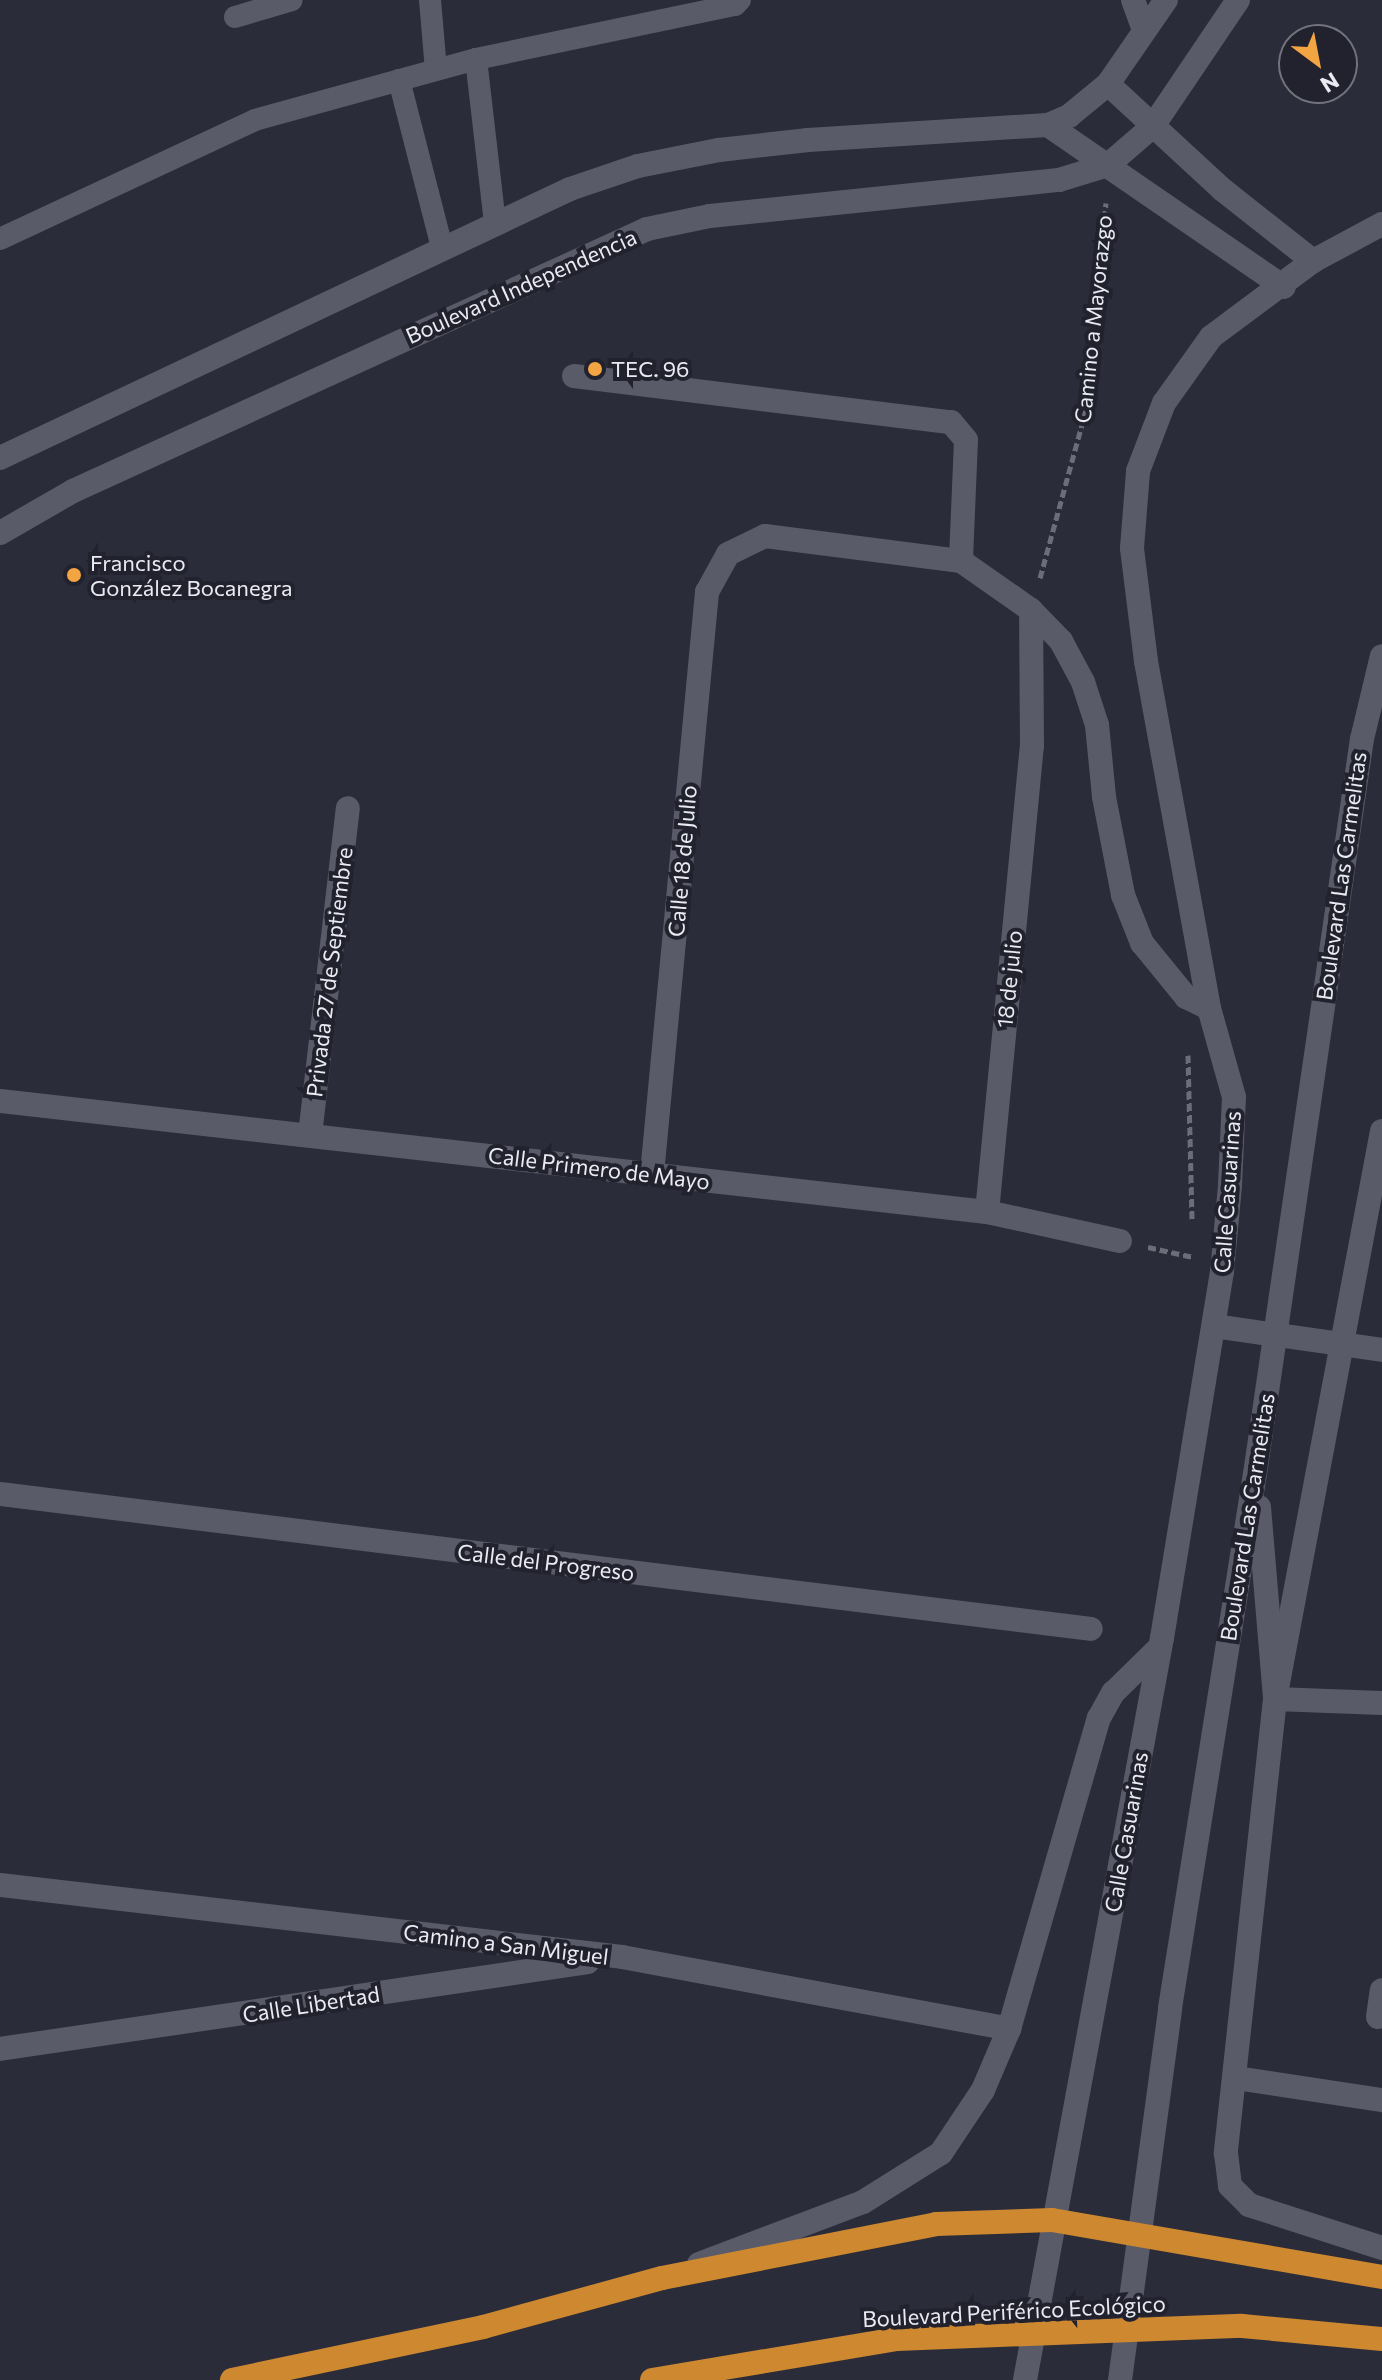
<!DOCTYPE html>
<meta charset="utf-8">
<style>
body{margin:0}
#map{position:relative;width:1382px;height:2380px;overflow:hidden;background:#2b2c39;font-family:Commissioner,sans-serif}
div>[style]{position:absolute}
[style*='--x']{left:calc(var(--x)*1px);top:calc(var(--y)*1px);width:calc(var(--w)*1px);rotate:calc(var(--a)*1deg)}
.path>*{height:5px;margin-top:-2.5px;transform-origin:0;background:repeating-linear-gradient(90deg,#6c6d78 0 8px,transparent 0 12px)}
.lane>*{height:22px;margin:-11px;padding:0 11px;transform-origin:11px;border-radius:11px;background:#5a5b69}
.street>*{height:24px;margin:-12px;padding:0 12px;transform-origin:12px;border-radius:12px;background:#5a5b69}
.secondary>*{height:24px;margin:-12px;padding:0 12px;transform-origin:12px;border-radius:12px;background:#5a5b69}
.highway>*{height:24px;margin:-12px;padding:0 12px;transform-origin:12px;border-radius:12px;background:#cd8830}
.dots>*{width:22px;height:22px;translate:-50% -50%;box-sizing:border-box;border:4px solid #22222e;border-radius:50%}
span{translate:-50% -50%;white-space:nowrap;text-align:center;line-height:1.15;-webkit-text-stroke:8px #22222e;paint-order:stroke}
.street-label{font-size:22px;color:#eaeaf3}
.poi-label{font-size:22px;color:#eaeaf3}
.left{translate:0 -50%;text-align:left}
.north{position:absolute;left:1278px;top:24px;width:80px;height:80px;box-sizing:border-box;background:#22222e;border:2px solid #72727d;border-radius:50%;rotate:148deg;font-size:22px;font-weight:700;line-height:32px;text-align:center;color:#eaeaf3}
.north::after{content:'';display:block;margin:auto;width:28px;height:36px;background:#f3a443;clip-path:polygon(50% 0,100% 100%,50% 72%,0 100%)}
</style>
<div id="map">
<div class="path">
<i style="--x:1040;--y:578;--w:174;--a:-74.7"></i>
<i style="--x:1086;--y:410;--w:208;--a:-84.5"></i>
<i style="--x:1188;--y:1055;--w:166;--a:88.6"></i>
<i style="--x:1148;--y:1247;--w:46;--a:12.5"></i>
</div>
<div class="lane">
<i style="--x:430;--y:0;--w:70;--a:85.1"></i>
<i style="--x:235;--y:17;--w:59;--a:-16.6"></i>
<i style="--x:476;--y:59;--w:166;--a:83.4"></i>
<i style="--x:399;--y:80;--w:173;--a:75.6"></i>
<i style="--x:0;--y:239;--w:281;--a:-25"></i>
<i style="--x:255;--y:120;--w:229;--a:-15.4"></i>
<i style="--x:476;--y:59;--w:265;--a:-11.8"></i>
<i style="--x:735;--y:5;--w:7;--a:-45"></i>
</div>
<div class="street">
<i style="--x:1133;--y:0;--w:33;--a:70"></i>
<i style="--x:1108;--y:84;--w:156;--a:42.7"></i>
<i style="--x:1223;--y:190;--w:115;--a:38.3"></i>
<i style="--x:1048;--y:125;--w:286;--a:34.5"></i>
<i style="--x:574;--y:376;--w:380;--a:7"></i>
<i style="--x:951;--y:422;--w:23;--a:50"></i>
<i style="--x:966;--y:440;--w:121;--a:92.4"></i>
<i style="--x:0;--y:458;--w:630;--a:-25.26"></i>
<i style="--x:570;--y:189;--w:72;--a:-18.7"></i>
<i style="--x:638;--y:166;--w:83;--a:-11.2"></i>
<i style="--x:719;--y:150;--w:90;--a:-6.4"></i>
<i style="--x:808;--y:140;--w:240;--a:-3.6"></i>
<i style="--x:1048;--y:125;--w:23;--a:-23"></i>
<i style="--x:1069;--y:116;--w:50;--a:-39.4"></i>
<i style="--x:1108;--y:84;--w:102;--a:-55.4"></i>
<i style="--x:0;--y:533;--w:84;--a:-29.9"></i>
<i style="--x:73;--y:491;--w:631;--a:-24.53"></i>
<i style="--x:647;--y:229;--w:64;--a:-11.7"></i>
<i style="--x:710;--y:216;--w:351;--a:-5.9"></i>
<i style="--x:1059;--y:180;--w:51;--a:-17"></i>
<i style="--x:1108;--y:165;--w:60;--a:-40.9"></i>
<i style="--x:1153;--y:126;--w:152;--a:-56"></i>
<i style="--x:0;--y:1101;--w:993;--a:6.42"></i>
<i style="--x:987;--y:1212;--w:136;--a:12.3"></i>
<i style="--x:1382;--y:1131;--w:578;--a:100.67"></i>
<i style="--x:1275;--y:1699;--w:107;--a:2.1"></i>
<i style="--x:310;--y:1135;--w:329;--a:-83.4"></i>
<i style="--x:652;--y:1174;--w:585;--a:-84.6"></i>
<i style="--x:707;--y:592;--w:43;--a:-61.1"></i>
<i style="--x:728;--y:554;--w:41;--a:-25.9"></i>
<i style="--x:765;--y:536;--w:198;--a:7.3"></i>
<i style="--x:961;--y:561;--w:85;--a:35"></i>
<i style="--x:1031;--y:610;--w:43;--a:45.9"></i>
<i style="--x:1061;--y:641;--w:47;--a:61.8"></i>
<i style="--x:1083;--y:682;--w:45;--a:72"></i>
<i style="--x:1097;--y:725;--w:72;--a:84.4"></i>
<i style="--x:1104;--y:797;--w:100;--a:79"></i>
<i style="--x:1123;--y:895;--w:52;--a:68.4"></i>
<i style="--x:1142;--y:943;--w:70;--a:50.8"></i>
<i style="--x:1186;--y:997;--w:25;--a:26"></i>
<i style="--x:987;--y:1212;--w:468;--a:-84.5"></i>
<i style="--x:1032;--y:746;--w:136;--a:-90.4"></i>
<i style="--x:1214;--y:1326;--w:170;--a:8.1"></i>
<i style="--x:0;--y:1494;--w:1099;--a:7.05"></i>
<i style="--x:0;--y:1885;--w:626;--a:6.6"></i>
<i style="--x:622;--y:1957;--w:394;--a:10.5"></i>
<i style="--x:1378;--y:2017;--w:27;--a:-82"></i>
<i style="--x:0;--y:2049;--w:594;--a:-8.42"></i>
<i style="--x:1236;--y:2078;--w:148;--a:8.6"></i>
</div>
<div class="secondary">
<i style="--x:1259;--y:1507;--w:193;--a:85.2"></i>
<i style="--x:1275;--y:1699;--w:457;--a:96.2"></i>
<i style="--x:1226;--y:2153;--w:33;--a:83"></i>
<i style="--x:1230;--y:2186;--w:27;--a:45"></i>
<i style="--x:1249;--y:2205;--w:140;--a:17.9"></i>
<i style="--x:699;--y:2264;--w:175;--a:-20.7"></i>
<i style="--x:863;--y:2202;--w:92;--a:-32.1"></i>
<i style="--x:941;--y:2153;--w:76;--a:-56.3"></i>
<i style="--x:983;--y:2090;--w:66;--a:-66.9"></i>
<i style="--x:1009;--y:2029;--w:324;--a:-73.9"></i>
<i style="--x:1099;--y:1718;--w:29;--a:-61"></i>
<i style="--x:1113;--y:1693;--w:64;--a:-44.4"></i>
<i style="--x:1025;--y:2380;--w:755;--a:-79.54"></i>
<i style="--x:1162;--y:1638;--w:371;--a:-80.7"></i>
<i style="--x:1222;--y:1272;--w:87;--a:-84.7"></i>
<i style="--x:1230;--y:1185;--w:88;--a:-87.4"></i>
<i style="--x:1234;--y:1097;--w:92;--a:-105.7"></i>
<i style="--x:1209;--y:1008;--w:353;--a:-100.3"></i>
<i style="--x:1146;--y:661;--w:114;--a:-97.1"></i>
<i style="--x:1132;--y:548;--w:77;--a:-85.5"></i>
<i style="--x:1138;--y:471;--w:73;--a:-69.1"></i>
<i style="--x:1164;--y:403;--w:81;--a:-54.5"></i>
<i style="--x:1211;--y:337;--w:127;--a:-36.7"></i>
<i style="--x:1313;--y:261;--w:78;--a:-28.2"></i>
<i style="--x:1120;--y:2380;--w:375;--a:-82.3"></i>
<i style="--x:1170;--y:2008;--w:541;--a:-80.96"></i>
<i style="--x:1255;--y:1474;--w:743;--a:-81.72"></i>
<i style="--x:1362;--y:739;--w:85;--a:-76.5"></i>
</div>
<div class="highway">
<i style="--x:232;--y:2380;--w:257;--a:-11.9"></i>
<i style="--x:483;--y:2327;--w:186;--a:-15.3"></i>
<i style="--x:662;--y:2278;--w:279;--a:-11.1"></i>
<i style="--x:936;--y:2224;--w:116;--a:-2"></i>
<i style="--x:1052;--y:2220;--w:335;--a:9.8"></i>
<i style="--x:652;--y:2380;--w:247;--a:-9.5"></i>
<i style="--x:896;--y:2339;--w:346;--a:-2.2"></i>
<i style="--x:1242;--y:2326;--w:141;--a:5.3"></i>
</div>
<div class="dots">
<i style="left:595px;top:369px;background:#f3a443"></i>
<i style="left:74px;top:575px;background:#f3a443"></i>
</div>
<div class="street-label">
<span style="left:521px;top:286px;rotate:-24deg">Boulevard Independencia</span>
<span style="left:1093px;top:319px;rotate:-84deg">Camino a Mayorazgo</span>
<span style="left:682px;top:861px;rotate:-85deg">Calle 18 de Julio</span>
<span style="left:1341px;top:876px;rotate:-82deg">Boulevard Las Carmelitas</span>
<span style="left:329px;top:972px;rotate:-83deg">Privada 27 de Septiembre</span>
<span style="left:1009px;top:979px;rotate:-84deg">18 de julio</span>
<span style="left:599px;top:1168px;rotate:7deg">Calle Primero de Mayo</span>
<span style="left:1227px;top:1192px;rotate:-86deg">Calle Casuarinas</span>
<span style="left:1247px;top:1517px;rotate:-81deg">Boulevard Las Carmelitas</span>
<span style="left:546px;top:1562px;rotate:7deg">Calle del Progreso</span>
<span style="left:1126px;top:1832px;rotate:-80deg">Calle Casuarinas</span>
<span style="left:506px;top:1944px;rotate:7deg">Camino a San Miguel</span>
<span style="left:311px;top:2004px;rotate:-9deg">Calle Libertad</span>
<span style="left:1014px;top:2311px;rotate:-3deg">Boulevard Periférico Ecológico</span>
</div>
<div class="poi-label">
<span class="left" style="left:611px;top:369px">TEC. 96</span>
<span class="left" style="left:90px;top:575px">Francisco<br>González Bocanegra</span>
</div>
<div class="north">N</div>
</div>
